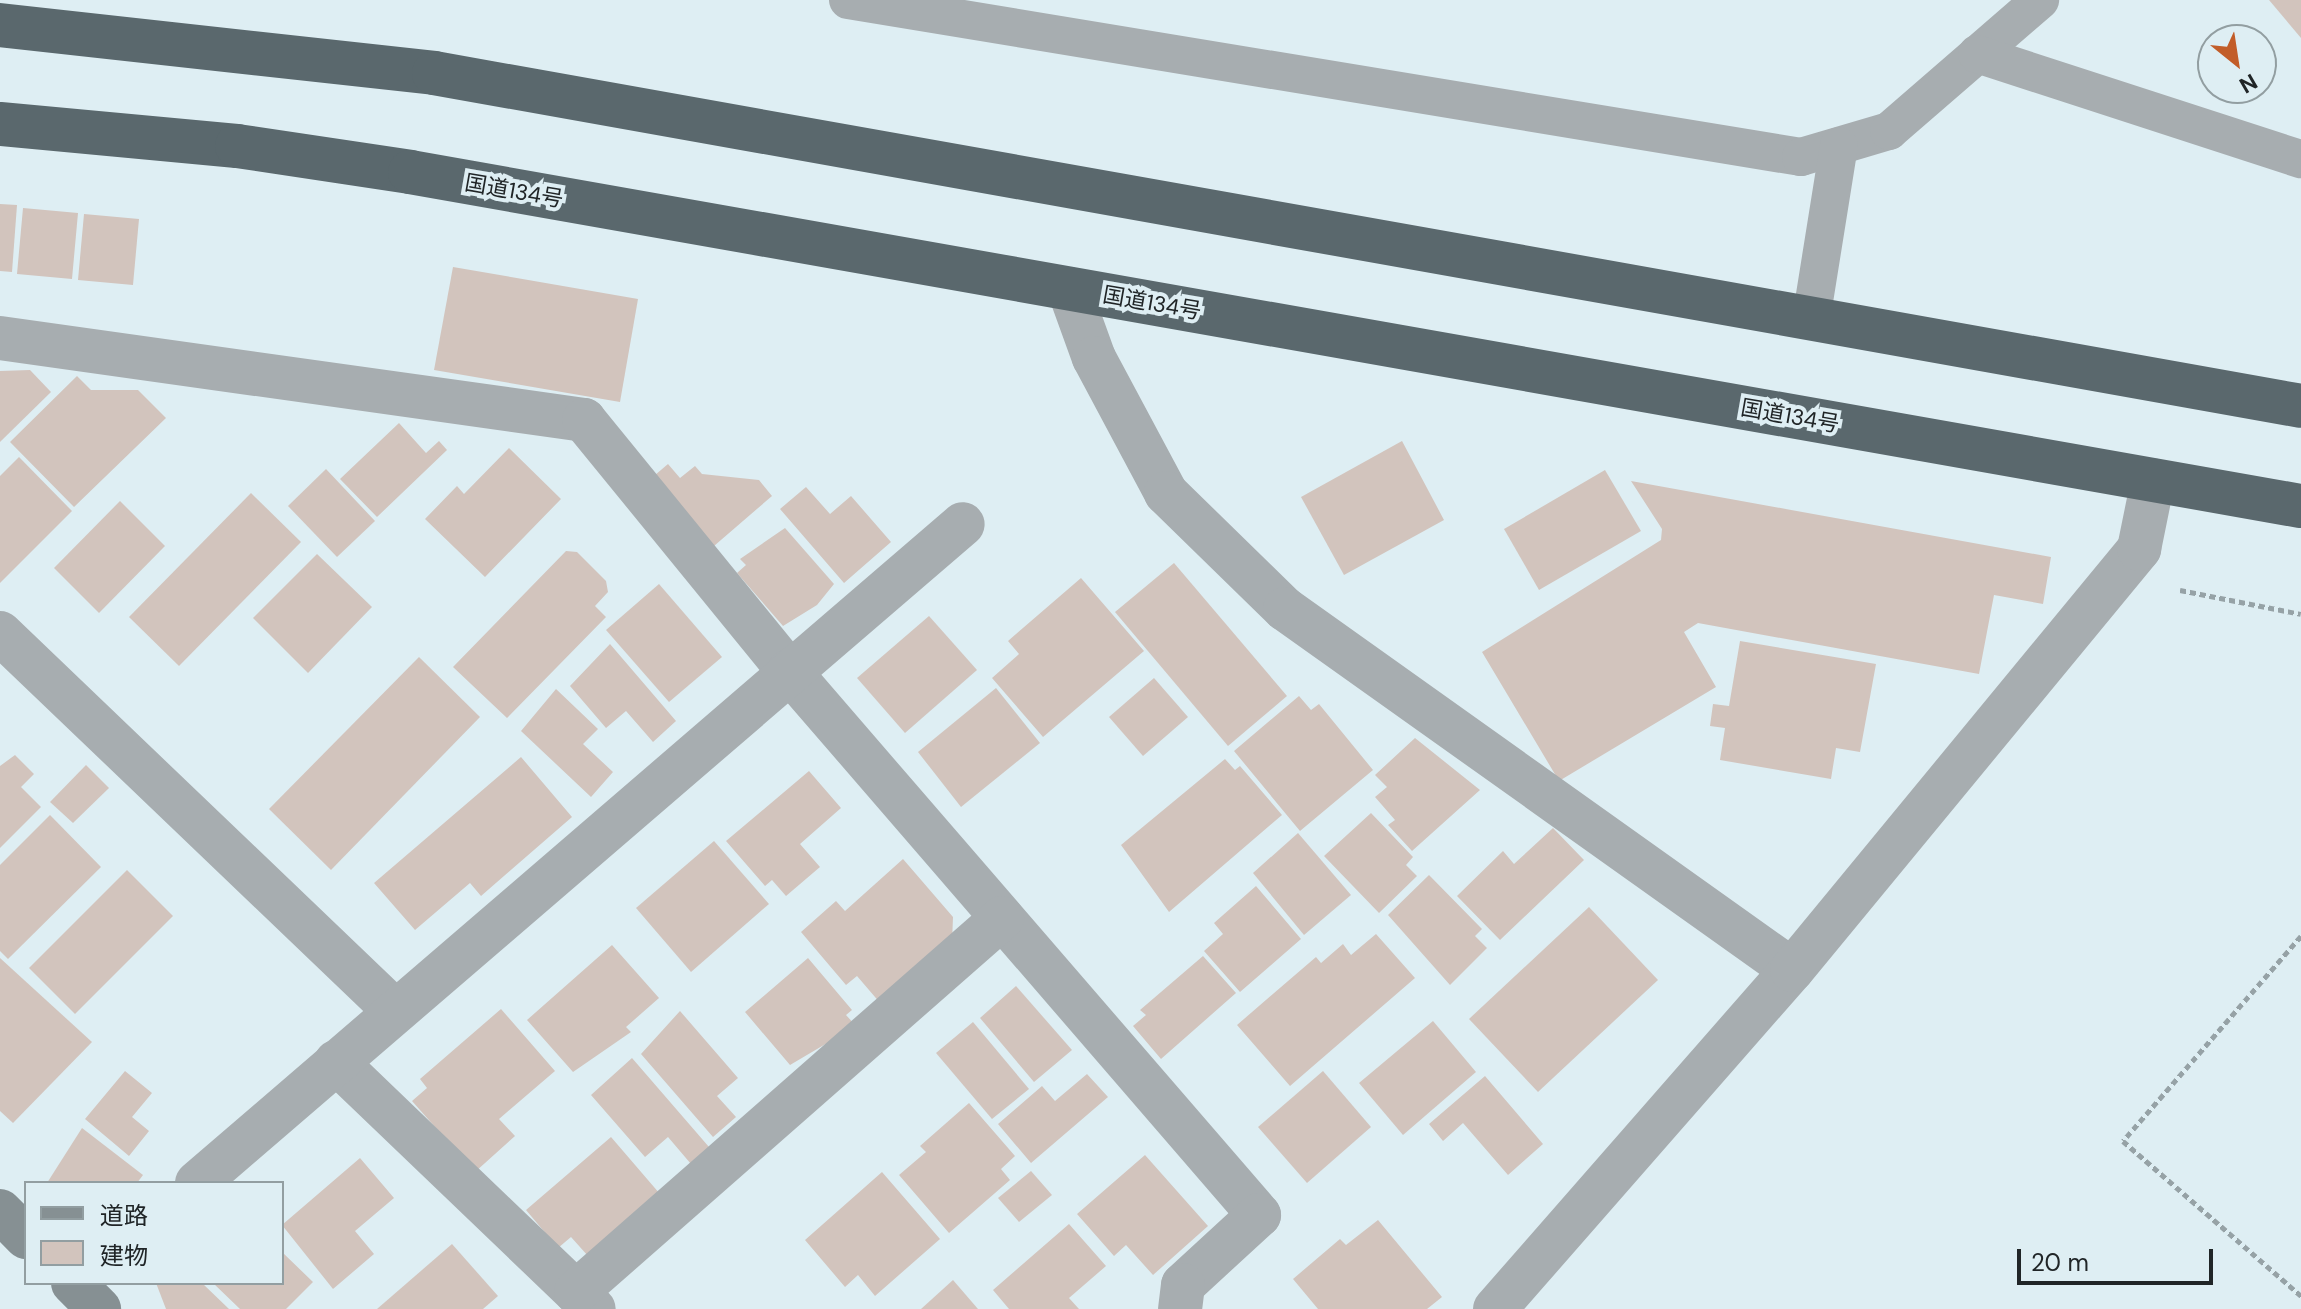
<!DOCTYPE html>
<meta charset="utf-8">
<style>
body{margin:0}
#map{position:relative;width:2301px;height:1309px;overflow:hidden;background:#deeef3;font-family:"DM Sans","Noto Sans JP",sans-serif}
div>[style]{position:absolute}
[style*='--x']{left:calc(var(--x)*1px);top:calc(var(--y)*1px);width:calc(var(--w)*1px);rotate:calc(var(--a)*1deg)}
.building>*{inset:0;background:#d2c4bd}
.path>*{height:5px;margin-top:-2.5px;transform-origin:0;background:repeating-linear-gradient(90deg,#96a2a6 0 6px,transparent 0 10px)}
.lane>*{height:38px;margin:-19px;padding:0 19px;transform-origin:19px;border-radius:19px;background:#a7adb0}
.street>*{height:44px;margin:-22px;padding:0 22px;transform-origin:22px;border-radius:22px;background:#a7adb0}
.secondary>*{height:44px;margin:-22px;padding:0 22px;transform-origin:22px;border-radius:22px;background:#869093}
.highway>*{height:44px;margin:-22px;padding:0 22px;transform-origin:22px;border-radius:22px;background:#5a686d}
span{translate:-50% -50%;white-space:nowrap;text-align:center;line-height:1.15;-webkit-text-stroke:8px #deeef3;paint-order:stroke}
.street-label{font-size:22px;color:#202527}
.legend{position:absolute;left:24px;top:1181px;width:260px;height:104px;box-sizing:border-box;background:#deeef3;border:2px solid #929ea1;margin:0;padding:10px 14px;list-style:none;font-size:24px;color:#202527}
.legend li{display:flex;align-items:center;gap:16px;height:40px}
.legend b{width:40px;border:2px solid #929ea1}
.north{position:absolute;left:2197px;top:24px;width:80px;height:80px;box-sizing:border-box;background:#deeef3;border:2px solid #929ea1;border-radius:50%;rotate:150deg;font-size:22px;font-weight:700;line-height:32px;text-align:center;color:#202527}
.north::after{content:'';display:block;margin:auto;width:28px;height:36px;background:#c25d29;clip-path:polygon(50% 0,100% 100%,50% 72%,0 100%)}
.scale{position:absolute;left:2017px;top:1249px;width:196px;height:36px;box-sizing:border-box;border:4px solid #202527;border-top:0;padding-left:10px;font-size:24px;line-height:28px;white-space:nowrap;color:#202527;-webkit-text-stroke:6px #deeef3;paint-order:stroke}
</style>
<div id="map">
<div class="building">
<i style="clip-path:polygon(2269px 0,2301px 0,2301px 38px)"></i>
<i style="clip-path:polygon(0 204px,17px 205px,12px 272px,0 271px)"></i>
<i style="clip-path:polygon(23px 208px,78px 213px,72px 279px,17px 274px)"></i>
<i style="clip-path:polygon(84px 214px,139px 219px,133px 285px,78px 280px)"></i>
<i style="clip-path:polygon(453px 267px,638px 299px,620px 402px,434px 370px)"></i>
<i style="clip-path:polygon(30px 370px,51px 392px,0 442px,0 371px)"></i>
<i style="clip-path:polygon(77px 376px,91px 390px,138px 390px,166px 418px,74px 507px,10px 442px)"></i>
<i style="clip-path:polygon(399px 423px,426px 453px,439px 441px,447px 450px,377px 517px,340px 479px)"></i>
<i style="clip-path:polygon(1402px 441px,1444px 520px,1344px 575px,1301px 497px)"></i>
<i style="clip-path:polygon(509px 448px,561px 499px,485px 577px,425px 519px,457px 486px,464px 494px)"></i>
<i style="clip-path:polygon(19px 457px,72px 511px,0 583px,0 476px)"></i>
<i style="clip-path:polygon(668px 464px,680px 478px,695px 466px,702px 474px,759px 480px,772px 496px,714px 546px,648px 481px)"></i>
<i style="clip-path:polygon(326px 469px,375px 521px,337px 557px,288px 506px)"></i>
<i style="clip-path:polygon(1605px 470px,1641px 531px,1539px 590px,1504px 529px)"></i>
<i style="clip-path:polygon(1631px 481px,2051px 557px,2043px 604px,1994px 595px,1979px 674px,1698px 623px,1684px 632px,1716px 687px,1559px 781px,1482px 652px,1661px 540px,1662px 529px)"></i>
<i style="clip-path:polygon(806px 487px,830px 514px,851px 496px,891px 542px,844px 583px,780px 509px)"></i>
<i style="clip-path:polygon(251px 493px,301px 542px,179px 666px,129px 617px)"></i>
<i style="clip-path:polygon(120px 501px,165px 546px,99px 613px,54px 568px)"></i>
<i style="clip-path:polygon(785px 528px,834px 584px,817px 605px,783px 626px,737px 573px,746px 565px,740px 559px)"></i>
<i style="clip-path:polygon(566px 551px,577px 552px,606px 581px,608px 592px,595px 606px,606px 617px,507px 718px,453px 667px)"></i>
<i style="clip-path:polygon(317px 554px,372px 607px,308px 673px,253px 618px)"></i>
<i style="clip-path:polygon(1174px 563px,1287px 696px,1228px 746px,1115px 612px)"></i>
<i style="clip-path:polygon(1081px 578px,1144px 651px,1043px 737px,992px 678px,1019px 654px,1008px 641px)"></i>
<i style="clip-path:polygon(659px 584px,722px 657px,669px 702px,606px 630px)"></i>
<i style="clip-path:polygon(929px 616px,977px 670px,905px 733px,857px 678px)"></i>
<i style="clip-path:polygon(1740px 641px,1876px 664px,1860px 752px,1836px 748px,1831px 779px,1720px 760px,1725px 728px,1710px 726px,1713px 704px,1729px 706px)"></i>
<i style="clip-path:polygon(610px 644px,676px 721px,653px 742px,626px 711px,606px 728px,570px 686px)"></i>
<i style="clip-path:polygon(419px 657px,480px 717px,331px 870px,269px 809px)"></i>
<i style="clip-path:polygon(1154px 678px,1188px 717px,1143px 756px,1109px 717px)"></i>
<i style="clip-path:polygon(996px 688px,1040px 743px,961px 807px,918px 752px)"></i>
<i style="clip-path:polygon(556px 689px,598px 729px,583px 744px,613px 772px,591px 797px,521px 731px)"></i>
<i style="clip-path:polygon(1299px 696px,1311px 710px,1319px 704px,1373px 770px,1300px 831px,1234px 751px)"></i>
<i style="clip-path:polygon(1415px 738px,1480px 790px,1412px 851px,1388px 825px,1395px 820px,1375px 797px,1387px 787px,1375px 775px)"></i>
<i style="clip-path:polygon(15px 755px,34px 774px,21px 787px,41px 807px,0 848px,0 766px)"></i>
<i style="clip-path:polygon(521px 757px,572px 817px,481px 896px,470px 883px,415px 930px,374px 883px)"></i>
<i style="clip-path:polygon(1225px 759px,1235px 770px,1240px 766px,1282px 815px,1169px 912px,1121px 845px)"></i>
<i style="clip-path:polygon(86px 765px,109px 788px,73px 823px,50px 802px)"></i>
<i style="clip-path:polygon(809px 771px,841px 808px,800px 844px,820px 867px,786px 896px,772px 880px,765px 886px,726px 841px)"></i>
<i style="clip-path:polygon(1371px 813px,1413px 857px,1406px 865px,1417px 876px,1379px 913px,1324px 856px)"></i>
<i style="clip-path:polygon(50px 815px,101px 867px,8px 959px,0 951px,0 865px)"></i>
<i style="clip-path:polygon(1553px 828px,1584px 860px,1500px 940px,1457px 896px,1503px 851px,1514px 864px)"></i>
<i style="clip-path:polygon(1298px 833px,1351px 895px,1304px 935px,1253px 873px)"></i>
<i style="clip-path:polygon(714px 841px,769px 904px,691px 972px,636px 908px)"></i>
<i style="clip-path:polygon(903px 859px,953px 917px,952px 943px,881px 1004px,857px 976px,846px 985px,801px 932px,836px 901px,845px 911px)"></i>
<i style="clip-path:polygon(127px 870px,173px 916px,75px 1014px,29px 968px)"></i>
<i style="clip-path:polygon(1429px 875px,1482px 929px,1475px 936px,1487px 948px,1450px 985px,1388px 915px)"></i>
<i style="clip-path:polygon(1256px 886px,1301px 939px,1240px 992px,1204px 951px,1223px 934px,1214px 923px)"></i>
<i style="clip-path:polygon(1589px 907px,1658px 980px,1538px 1092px,1469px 1019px)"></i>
<i style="clip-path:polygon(1376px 934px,1415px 978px,1290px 1086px,1237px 1025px,1316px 957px,1321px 963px,1343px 944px,1351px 955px)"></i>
<i style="clip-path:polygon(612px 945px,659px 998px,626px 1027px,631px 1032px,573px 1072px,527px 1020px)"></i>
<i style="clip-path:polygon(1203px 956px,1236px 993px,1161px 1059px,1133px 1026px,1146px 1015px,1140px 1010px)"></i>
<i style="clip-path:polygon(0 958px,92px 1042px,13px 1123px,0 1111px)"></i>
<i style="clip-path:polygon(808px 958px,852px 1010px,846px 1015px,856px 1026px,790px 1065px,745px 1012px)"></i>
<i style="clip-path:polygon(1016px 986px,1072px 1050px,1034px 1082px,980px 1018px)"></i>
<i style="clip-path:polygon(501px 1009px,555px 1071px,499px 1119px,515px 1136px,475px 1172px,412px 1101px,427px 1088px,420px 1079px)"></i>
<i style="clip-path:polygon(680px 1011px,738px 1078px,717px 1096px,736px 1117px,713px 1137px,641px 1054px)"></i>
<i style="clip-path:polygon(1433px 1021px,1476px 1072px,1403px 1135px,1359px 1083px)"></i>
<i style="clip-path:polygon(973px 1022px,1029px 1089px,992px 1119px,936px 1053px)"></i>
<i style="clip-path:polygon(632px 1058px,709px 1147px,691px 1164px,668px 1137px,645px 1157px,591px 1095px)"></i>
<i style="clip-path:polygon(125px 1071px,152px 1093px,132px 1117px,149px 1131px,129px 1156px,85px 1119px)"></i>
<i style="clip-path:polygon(1323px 1071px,1371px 1127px,1307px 1183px,1258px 1127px)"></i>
<i style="clip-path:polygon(1087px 1074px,1108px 1097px,1031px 1163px,998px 1124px,1042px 1086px,1055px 1101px)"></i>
<i style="clip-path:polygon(1485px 1076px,1543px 1144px,1508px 1175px,1463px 1123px,1443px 1141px,1429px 1124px)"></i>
<i style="clip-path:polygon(969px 1103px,1015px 1156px,1001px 1169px,1010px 1180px,949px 1233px,899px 1175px,926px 1152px,920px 1146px)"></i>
<i style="clip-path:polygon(82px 1128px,143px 1175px,137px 1183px,47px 1183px)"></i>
<i style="clip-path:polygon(611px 1137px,660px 1194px,588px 1256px,571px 1237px,558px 1248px,526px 1210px)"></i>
<i style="clip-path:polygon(1145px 1155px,1208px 1226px,1153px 1275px,1126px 1245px,1114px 1256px,1077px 1214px)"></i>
<i style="clip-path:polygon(360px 1158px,394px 1198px,355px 1231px,374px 1254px,333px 1289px,282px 1225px)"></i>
<i style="clip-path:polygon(1031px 1171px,1052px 1195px,1019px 1222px,998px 1198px)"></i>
<i style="clip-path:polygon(882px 1172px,940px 1239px,875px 1296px,858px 1275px,845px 1287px,805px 1240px)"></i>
<i style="clip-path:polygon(1378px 1220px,1442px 1297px,1427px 1309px,1318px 1309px,1293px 1279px,1340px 1239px,1346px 1245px)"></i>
<i style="clip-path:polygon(1069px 1224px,1106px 1266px,1069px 1298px,1079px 1309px,1009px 1309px,993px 1290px)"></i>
<i style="clip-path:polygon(452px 1244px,498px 1296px,483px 1309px,377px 1309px)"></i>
<i style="clip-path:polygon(282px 1252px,313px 1282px,286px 1309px,240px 1309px,213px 1283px,282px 1283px)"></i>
<i style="clip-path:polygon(953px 1280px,978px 1309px,921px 1309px)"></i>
<i style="clip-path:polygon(156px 1283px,202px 1283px,229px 1309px,166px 1309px)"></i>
</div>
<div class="path">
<i style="--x:2180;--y:590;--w:123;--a:11.2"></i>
<i style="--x:2301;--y:936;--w:271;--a:131"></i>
<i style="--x:2123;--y:1141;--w:236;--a:41"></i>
</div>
<div class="lane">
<i style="--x:848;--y:0;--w:966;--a:9.36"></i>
<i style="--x:1801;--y:157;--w:92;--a:-16.5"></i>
<i style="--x:1889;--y:131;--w:200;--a:-40.9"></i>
<i style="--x:1977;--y:54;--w:341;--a:18"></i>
<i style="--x:1811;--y:320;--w:176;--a:-80.9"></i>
</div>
<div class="street">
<i style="--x:1069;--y:289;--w:73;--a:70.1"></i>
<i style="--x:1094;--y:358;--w:153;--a:61.9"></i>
<i style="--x:1166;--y:493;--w:166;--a:44.3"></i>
<i style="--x:1285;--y:609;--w:622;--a:35.45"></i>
<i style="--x:0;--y:338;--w:590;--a:7.99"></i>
<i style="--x:584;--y:420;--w:324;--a:50.8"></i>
<i style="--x:789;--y:671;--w:719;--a:49.17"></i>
<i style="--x:1259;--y:1215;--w:103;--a:137.4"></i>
<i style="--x:1183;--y:1285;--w:24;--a:97"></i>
<i style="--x:0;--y:633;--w:547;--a:43.74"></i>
<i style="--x:336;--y:1062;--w:357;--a:43.8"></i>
<i style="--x:197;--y:1183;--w:1010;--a:-40.71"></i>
<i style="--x:576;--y:1292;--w:567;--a:-41.28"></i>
<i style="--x:1495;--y:1309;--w:451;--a:-48.8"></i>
<i style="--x:1792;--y:970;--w:546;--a:-50.5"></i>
<i style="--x:2139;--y:549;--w:70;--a:-78.5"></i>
</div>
<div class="secondary">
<i style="--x:0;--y:1211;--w:37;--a:45"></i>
<i style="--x:73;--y:1283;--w:37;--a:45"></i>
</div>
<div class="highway">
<i style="--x:0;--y:25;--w:437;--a:6.3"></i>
<i style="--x:434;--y:73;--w:1896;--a:10.11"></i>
<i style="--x:0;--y:124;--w:238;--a:5.3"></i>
<i style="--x:237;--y:146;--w:175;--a:8.5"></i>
<i style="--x:410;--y:172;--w:1920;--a:10.02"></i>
</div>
<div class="street-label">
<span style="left:514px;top:191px;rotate:10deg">国道134号</span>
<span style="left:1152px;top:303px;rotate:10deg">国道134号</span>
<span style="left:1790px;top:416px;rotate:10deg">国道134号</span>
</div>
<ul class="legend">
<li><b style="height:10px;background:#869093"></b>道路</li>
<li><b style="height:22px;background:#d2c4bd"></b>建物</li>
</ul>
<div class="north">N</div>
<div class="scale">20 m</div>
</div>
